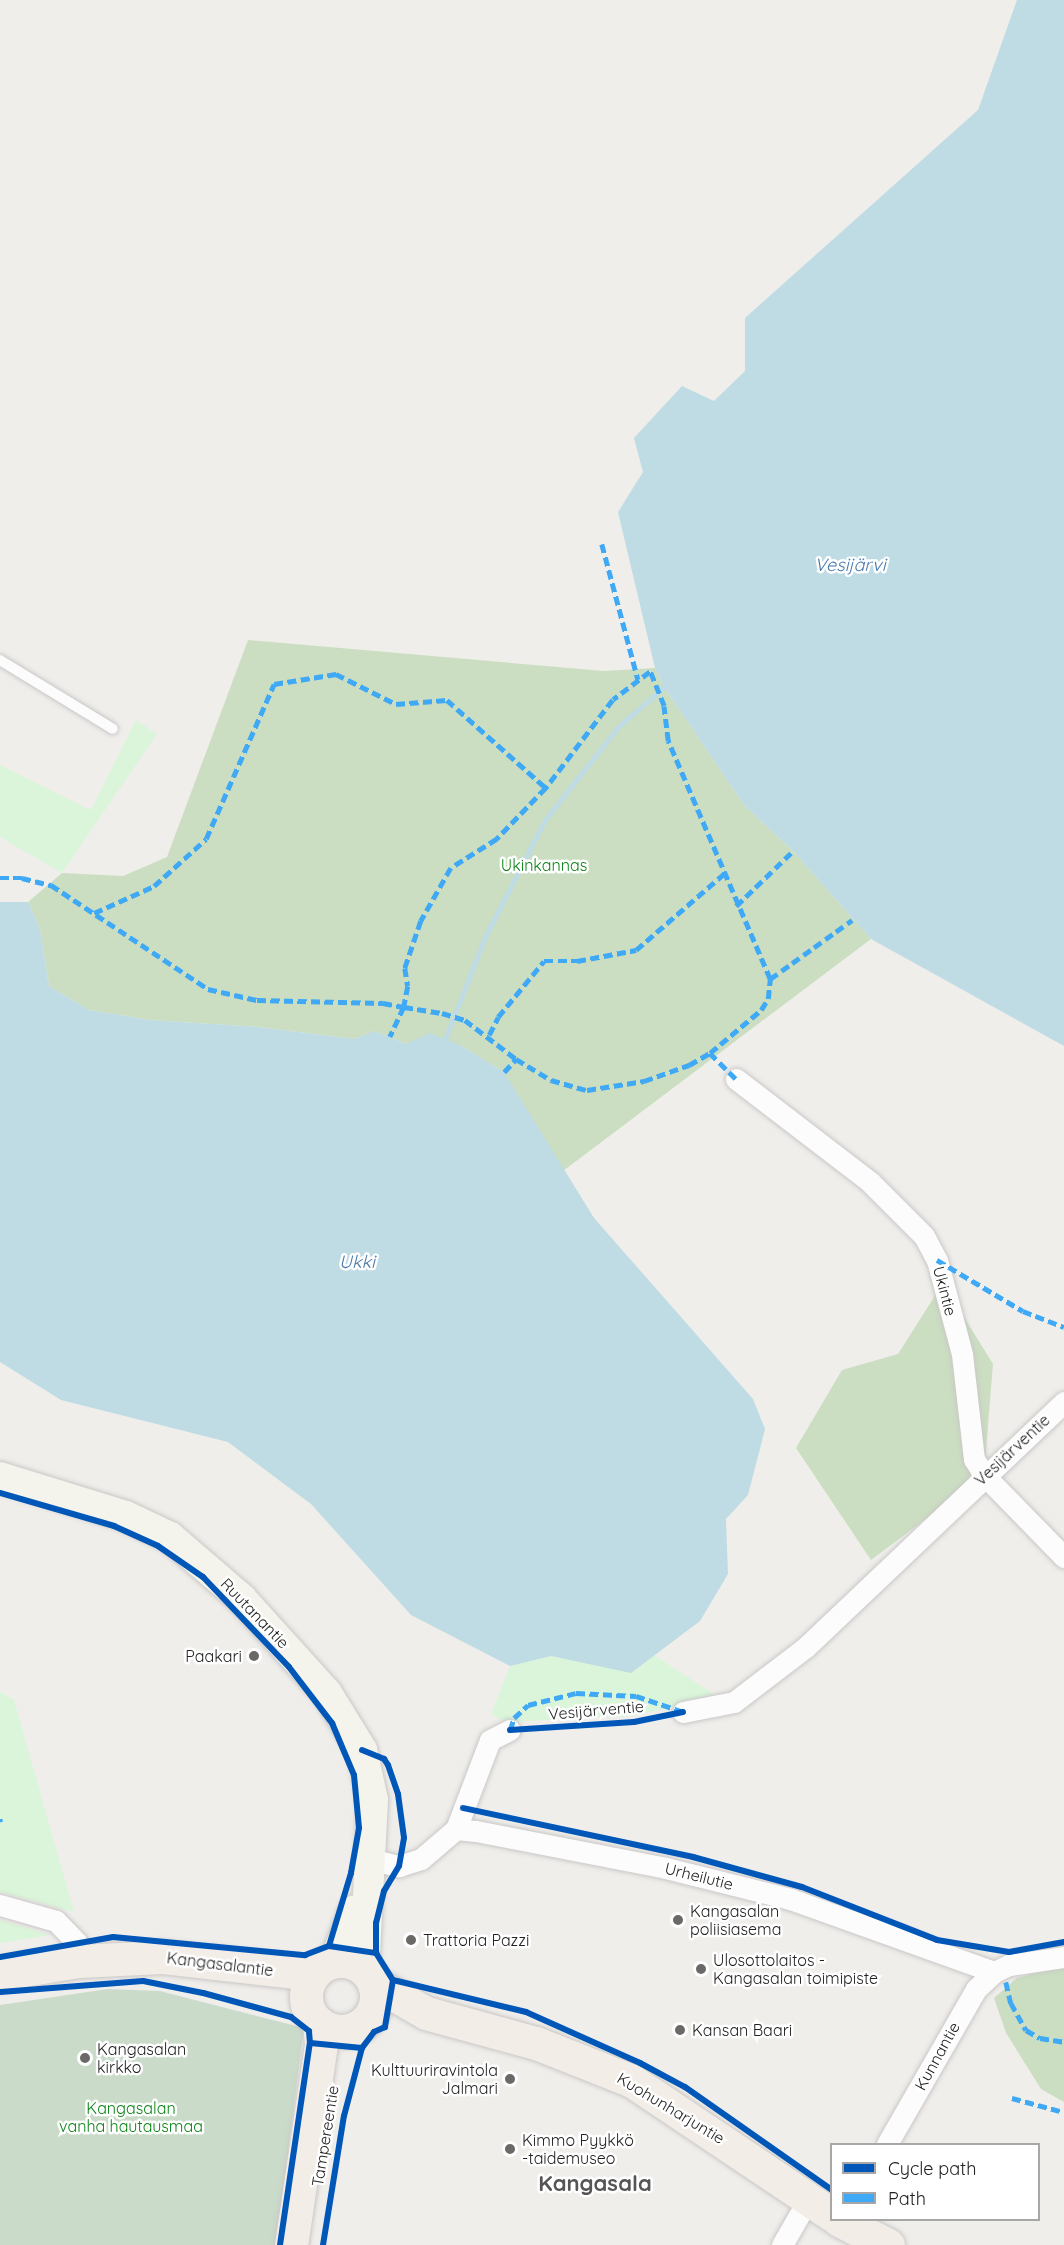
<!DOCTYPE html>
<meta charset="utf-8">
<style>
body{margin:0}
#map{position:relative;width:1064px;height:2245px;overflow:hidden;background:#f0eeeb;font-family:Quicksand,sans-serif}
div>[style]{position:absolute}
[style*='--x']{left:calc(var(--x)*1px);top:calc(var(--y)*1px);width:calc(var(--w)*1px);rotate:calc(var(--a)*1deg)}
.forest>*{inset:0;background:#cbdec1}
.cemetery>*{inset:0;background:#cadbca}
.park>*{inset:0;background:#daf5da}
.water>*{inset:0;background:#bfdbe3}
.stream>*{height:5px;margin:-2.5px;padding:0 2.5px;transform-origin:2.5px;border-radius:2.5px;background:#bfdbe3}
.roads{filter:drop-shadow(0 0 2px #c9c8c7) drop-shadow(0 0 2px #c9c8c7)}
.lane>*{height:10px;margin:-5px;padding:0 5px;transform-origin:5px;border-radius:5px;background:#fdfcfc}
.street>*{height:21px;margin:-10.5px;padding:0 10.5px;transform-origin:10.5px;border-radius:10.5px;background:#fdfcfc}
.secondary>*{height:30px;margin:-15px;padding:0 15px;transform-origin:15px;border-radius:15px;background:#f4f4ed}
.primary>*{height:33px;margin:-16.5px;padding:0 16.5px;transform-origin:16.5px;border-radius:16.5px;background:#f3ede7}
.primary>.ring{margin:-16.5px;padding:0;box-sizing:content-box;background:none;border:33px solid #f3ede7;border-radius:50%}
.quiet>*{height:4.5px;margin-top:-2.25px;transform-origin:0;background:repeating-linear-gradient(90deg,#3fa9f5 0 9px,transparent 0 13.5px)}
.cycleway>*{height:6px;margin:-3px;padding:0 3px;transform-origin:3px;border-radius:3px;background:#0057b8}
.dots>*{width:16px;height:16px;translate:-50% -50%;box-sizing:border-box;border:3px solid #fff;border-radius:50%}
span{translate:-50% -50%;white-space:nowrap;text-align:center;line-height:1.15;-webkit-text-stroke:5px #fff;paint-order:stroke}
.park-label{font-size:16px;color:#0c8416}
.street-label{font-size:16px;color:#222}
.poi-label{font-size:16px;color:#222}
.right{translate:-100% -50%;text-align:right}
.left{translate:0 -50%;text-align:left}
.water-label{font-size:18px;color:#4a7aab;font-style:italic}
.district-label{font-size:22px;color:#555;font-weight:700}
.legend{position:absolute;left:830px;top:2143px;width:210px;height:78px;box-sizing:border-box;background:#fff;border:2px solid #a7a7a7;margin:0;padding:8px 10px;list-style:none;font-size:18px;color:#222}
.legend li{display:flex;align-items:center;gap:12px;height:30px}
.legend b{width:30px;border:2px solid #a7a7a7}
</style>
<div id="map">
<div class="forest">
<i style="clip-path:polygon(248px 640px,604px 671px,655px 668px,664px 687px,744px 805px,793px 851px,871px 939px,563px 1171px,504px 1072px,460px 1045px,406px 1044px,374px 1031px,355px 1039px,258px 1027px,150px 1020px,89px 1010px,49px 986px,40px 929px,28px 902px,62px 873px,123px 876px,167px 857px)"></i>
<i style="clip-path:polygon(943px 1283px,993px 1364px,984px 1475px,871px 1560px,796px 1448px,842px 1370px,898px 1354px)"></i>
<i style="clip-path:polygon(1054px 1968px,1064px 1968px,1064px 2102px,1041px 2089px,1006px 2033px,994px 1998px,1017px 1978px)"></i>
</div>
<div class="cemetery">
<i style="clip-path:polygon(108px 1989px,160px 1991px,304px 2028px,276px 2245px,0 2245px,0 2005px)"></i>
</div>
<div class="park">
<i style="clip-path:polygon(136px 720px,157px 734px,62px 873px,0 837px,0 765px,91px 810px)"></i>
<i style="clip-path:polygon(654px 1655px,718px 1697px,632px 1716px,506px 1722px,491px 1714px,510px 1666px,551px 1656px,631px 1672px)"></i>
<i style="clip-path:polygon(0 1692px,14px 1700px,74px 1912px,0 1892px)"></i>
<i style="clip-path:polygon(0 1920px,50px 1935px,0 1943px)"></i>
</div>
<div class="water">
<i style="clip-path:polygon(1017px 0,1064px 0,1064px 1046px,871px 939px,793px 851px,744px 805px,664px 687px,655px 668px,618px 512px,643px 472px,634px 438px,682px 386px,714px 401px,745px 371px,745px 318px,978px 110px)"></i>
<i style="clip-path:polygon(0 902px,28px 902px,40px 929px,49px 986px,89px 1010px,150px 1020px,258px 1027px,355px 1039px,374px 1031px,406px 1044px,430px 1033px,460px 1045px,504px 1072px,594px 1218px,753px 1399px,765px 1429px,748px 1495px,726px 1519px,728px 1574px,700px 1621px,631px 1673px,551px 1656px,510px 1666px,411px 1615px,311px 1504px,228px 1442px,61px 1400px,0 1362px)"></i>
</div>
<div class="stream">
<i style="--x:445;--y:1039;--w:110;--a:-68.6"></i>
<i style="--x:485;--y:937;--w:131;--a:-62.9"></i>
<i style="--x:545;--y:820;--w:118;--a:-51.9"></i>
<i style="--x:618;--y:727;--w:61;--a:-41"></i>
</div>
<div class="roads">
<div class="lane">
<i style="--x:0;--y:660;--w:132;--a:31.4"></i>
</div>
<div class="street">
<i style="--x:736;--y:1079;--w:169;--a:37.5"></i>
<i style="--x:870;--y:1182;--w:76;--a:45"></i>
<i style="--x:924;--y:1236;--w:27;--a:62"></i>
<i style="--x:937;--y:1260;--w:97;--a:75.1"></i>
<i style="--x:962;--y:1354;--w:106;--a:83.5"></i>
<i style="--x:974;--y:1459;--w:19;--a:58"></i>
<i style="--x:984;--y:1475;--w:115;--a:45.7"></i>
<i style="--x:683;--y:1712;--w:52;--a:-11.1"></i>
<i style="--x:734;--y:1702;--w:91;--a:-37.4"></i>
<i style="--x:806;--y:1647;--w:356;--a:-43.5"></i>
<i style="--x:456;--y:1829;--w:95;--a:-69.1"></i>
<i style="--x:490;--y:1740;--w:22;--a:-27"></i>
<i style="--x:370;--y:1859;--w:30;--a:14"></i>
<i style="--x:399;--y:1866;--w:23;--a:-18"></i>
<i style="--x:421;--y:1859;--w:46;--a:-40.6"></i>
<i style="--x:456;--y:1829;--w:20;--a:6"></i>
<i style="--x:476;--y:1831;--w:194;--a:11"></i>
<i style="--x:666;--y:1868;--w:128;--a:14"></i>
<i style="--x:790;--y:1899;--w:217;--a:19.7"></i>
<i style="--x:0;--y:1905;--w:58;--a:15.9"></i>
<i style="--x:56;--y:1921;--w:30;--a:46"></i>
<i style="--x:77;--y:1943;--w:18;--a:87"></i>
<i style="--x:887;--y:2144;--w:179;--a:-60.1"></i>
<i style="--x:976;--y:1989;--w:25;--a:-43"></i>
<i style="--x:994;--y:1972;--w:17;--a:-25"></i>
<i style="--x:1009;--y:1965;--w:56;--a:-8.3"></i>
<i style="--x:782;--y:2245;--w:52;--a:-60"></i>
</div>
<div class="secondary">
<i style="--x:0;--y:1477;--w:132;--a:17.2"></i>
<i style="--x:126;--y:1516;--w:49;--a:25.5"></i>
<i style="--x:170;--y:1537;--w:95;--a:40.7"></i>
<i style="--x:242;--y:1599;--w:127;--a:47.9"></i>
<i style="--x:327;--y:1693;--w:67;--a:58.4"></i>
<i style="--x:362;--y:1750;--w:51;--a:77.6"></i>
<i style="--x:373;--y:1800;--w:169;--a:93"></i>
<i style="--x:335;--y:1960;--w:53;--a:-68.8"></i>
</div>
<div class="primary">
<i class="ring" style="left:306px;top:1961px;width:37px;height:37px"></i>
<i style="--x:0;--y:1974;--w:79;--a:-9.5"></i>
<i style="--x:78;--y:1961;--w:84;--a:-2.7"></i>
<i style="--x:162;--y:1957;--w:151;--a:6.5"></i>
<i style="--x:374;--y:1983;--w:60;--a:30"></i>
<i style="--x:426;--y:2013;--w:114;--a:15.3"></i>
<i style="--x:536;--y:2043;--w:103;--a:21.6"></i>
<i style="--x:632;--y:2081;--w:241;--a:33.8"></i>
<i style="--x:839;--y:2220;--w:55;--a:27"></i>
<i style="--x:291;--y:2245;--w:202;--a:-81.5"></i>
<i style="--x:321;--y:2045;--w:21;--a:-95"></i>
</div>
</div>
<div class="quiet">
<i style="--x:602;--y:544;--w:140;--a:75.1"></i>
<i style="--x:0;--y:878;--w:22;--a:0"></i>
<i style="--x:22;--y:878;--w:30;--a:14"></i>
<i style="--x:51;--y:885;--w:188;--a:33.5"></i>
<i style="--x:208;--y:989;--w:50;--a:12.7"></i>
<i style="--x:257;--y:1000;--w:126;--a:1.4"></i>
<i style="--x:383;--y:1003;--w:21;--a:11"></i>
<i style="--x:404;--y:1007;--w:38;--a:9"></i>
<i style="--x:442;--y:1013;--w:24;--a:17"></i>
<i style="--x:465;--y:1020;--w:64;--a:37.4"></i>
<i style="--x:516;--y:1059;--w:41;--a:31"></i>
<i style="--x:551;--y:1080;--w:37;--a:16"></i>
<i style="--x:587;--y:1090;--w:58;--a:-9"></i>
<i style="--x:644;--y:1081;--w:48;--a:-19.6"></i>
<i style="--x:689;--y:1065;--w:24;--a:-30"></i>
<i style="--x:710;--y:1053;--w:67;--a:-40.1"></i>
<i style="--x:761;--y:1010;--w:13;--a:-58"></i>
<i style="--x:768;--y:999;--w:20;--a:-84"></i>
<i style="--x:770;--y:979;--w:259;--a:-113.2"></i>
<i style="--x:668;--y:741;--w:35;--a:-97"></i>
<i style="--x:664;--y:706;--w:37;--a:-112"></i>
<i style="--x:650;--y:672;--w:46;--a:142.9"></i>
<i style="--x:613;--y:700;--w:111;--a:127.3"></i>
<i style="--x:546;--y:788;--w:71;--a:133.9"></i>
<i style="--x:497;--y:839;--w:54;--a:147.8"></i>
<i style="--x:451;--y:868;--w:61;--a:119.5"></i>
<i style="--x:421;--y:921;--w:50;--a:108.8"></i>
<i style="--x:405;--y:968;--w:18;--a:81"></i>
<i style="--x:408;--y:986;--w:21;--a:101"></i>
<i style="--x:404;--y:1007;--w:33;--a:115"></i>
<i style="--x:736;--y:906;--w:79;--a:-44"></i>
<i style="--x:94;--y:913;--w:66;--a:-24.2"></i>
<i style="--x:154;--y:886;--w:70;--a:-42.1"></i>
<i style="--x:206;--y:839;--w:169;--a:-66.3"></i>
<i style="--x:274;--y:684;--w:63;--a:-9.2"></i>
<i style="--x:336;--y:674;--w:67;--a:26.6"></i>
<i style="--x:396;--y:704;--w:51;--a:-4.5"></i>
<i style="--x:447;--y:700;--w:132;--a:41.6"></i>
<i style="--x:770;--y:979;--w:101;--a:-35.7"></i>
<i style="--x:489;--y:1035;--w:20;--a:-63"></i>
<i style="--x:498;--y:1017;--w:72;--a:-50.6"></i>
<i style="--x:544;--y:961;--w:33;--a:0"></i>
<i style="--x:577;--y:961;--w:60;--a:-10.6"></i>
<i style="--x:636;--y:950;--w:118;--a:-40.9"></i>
<i style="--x:710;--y:1053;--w:37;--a:45"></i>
<i style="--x:504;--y:1072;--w:18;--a:-47"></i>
<i style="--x:937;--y:1260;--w:100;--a:30.7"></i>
<i style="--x:1023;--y:1311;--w:44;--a:21.3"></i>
<i style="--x:510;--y:1730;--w:13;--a:-72"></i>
<i style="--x:514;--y:1718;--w:19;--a:-43"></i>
<i style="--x:528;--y:1705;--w:49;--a:-14"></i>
<i style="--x:576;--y:1693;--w:60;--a:2.9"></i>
<i style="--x:636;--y:1696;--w:47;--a:18.4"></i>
<i style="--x:0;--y:1819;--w:3;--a:72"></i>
<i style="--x:1006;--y:1982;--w:22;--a:77"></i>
<i style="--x:1011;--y:2003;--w:31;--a:61"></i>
<i style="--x:1026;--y:2030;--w:16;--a:30"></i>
<i style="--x:1040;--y:2038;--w:24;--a:9"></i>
<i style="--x:1012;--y:2098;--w:54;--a:15.1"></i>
</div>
<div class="cycleway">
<i style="--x:0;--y:1493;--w:119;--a:16.1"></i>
<i style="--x:114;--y:1526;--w:48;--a:24.4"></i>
<i style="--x:158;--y:1546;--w:55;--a:34.6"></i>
<i style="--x:203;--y:1577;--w:124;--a:46.3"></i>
<i style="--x:289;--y:1667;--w:71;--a:52.5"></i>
<i style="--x:332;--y:1723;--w:56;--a:67.1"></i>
<i style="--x:354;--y:1775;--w:53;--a:84.6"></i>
<i style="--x:359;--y:1828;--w:46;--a:100.1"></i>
<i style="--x:351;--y:1873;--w:76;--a:106.8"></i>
<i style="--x:510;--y:1730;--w:124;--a:-3.7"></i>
<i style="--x:634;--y:1722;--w:50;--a:-11.5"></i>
<i style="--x:362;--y:1750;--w:24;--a:22"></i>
<i style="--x:384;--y:1759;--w:7;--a:56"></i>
<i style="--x:388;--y:1765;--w:31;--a:71"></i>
<i style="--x:398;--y:1794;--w:44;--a:82.2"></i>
<i style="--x:404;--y:1838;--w:28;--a:100"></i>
<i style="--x:399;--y:1866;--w:29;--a:121"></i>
<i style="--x:384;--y:1891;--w:33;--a:104"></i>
<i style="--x:376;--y:1923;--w:30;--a:90"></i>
<i style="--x:463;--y:1808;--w:235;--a:12"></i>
<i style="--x:693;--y:1857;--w:113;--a:15.4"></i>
<i style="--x:802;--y:1887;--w:145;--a:21.4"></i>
<i style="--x:937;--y:1940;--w:73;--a:9.5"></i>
<i style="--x:1009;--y:1952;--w:56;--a:-10.3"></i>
<i style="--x:0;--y:1957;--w:115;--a:-10"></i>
<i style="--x:113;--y:1937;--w:193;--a:5.4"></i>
<i style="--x:305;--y:1955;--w:26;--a:-21"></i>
<i style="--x:329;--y:1946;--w:48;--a:8.5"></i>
<i style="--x:376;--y:1953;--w:32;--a:58"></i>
<i style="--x:393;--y:1980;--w:48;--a:99.7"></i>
<i style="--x:385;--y:2027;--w:12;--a:156"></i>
<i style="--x:374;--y:2032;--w:20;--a:127"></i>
<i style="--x:362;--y:2048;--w:52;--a:-174.5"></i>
<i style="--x:310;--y:2043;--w:12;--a:-95"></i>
<i style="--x:309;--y:2031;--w:23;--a:-142"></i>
<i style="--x:291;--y:2017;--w:91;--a:-164.7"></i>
<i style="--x:203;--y:1993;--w:61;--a:-168.7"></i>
<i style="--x:143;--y:1981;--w:143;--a:175.6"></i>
<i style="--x:393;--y:1980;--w:137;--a:13.5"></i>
<i style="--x:526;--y:2012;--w:125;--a:24.1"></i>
<i style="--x:640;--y:2063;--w:51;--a:28.1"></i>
<i style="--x:685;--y:2087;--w:179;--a:35"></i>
<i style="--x:280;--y:2245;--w:204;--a:-81.6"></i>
<i style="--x:323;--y:2245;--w:131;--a:-80.8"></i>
<i style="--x:344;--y:2116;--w:70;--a:-75.2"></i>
</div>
<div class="dots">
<i style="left:254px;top:1656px;background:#6a6968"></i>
<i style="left:678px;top:1920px;background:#6a6968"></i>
<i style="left:411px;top:1940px;background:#6a6968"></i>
<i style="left:701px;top:1969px;background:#6a6968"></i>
<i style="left:680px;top:2030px;background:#6a6968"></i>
<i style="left:85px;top:2058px;background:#6a6968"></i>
<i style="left:510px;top:2079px;background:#6a6968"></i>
<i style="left:510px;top:2149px;background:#6a6968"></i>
</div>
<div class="park-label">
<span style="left:544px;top:865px">Ukinkannas</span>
<span style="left:131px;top:2117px">Kangasalan<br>vanha hautausmaa</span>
</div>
<div class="street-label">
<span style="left:945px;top:1291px;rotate:75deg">Ukintie</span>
<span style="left:1012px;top:1450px;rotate:-43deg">Vesijärventie</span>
<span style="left:255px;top:1613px;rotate:46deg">Ruutanantie</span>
<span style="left:596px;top:1710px;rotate:-5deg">Vesijärventie</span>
<span style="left:699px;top:1876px;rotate:14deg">Urheilutie</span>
<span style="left:220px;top:1964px;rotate:7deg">Kangasalantie</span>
<span style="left:937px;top:2056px;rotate:-61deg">Kunnantie</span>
<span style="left:671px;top:2108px;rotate:31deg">Kuohunharjuntie</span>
<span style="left:325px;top:2136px;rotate:-81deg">Tampereentie</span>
</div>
<div class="poi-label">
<span class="right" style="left:242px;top:1656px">Paakari</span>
<span class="left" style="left:690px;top:1920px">Kangasalan<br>poliisiasema</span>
<span class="left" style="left:423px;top:1940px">Trattoria Pazzi</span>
<span class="left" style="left:713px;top:1969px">Ulosottolaitos -<br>Kangasalan toimipiste</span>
<span class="left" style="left:692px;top:2030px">Kansan Baari</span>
<span class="left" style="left:97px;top:2058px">Kangasalan<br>kirkko</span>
<span class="right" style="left:498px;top:2079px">Kulttuuriravintola<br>Jalmari</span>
<span class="left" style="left:522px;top:2149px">Kimmo Pyykkö<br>-taidemuseo</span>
</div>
<div class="water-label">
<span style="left:850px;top:565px">Vesijärvi</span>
<span style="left:357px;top:1262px">Ukki</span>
</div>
<div class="district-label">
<span style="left:595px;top:2184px">Kangasala</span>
</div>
<ul class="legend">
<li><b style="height:8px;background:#0057b8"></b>Cycle path</li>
<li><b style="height:8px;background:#3fa9f5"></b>Path</li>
</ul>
</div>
